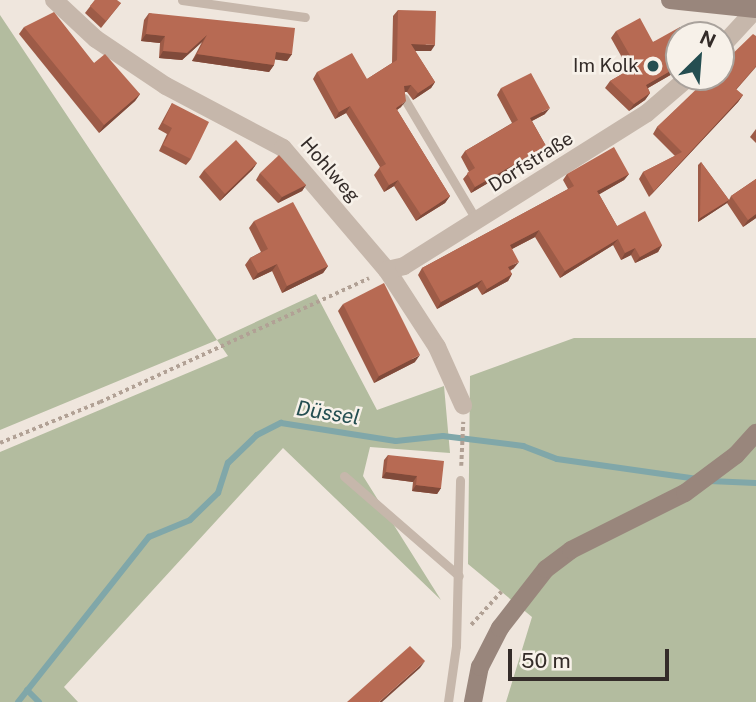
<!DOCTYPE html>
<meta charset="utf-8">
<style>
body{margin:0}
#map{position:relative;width:756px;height:702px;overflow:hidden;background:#efe6dd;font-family:"Public Sans",sans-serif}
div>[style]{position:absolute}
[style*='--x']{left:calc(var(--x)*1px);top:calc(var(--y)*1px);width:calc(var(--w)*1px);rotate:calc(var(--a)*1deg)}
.green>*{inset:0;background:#b3bc9f}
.stream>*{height:6px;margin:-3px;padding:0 3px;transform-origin:3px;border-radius:3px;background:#80a7a9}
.path>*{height:3.5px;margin-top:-1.75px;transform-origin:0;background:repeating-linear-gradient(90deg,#b1a195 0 3.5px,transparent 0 7px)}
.service>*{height:9px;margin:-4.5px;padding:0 4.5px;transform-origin:4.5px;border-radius:4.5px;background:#c6b7ab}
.minor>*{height:18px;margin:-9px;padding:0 9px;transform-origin:9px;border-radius:9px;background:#c6b7ab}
.secondary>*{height:18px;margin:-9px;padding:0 9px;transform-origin:9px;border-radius:9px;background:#99867c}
.wall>*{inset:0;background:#9d5b47}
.shaded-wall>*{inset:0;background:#804a3a}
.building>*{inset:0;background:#b76a53}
.dots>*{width:19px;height:19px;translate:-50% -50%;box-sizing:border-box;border:4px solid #f7f1e9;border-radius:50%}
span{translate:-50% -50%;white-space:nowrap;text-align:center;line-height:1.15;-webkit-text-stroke:5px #f7f1e9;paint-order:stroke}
.poi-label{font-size:19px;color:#342c29}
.right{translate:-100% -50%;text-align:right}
.street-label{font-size:19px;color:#342c29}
.water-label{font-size:21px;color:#244e51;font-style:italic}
.north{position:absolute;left:665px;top:21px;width:70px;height:70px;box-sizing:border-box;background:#f7f1e9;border:2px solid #a9a29c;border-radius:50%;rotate:25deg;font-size:19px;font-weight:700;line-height:28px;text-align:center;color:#342c29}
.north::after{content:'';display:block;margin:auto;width:24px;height:32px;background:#244e51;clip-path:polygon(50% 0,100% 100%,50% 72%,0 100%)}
.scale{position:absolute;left:508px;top:649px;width:161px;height:32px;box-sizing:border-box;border:4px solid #342c29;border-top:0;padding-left:9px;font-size:21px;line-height:24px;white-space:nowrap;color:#342c29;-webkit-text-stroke:5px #f7f1e9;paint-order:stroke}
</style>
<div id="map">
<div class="green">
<i style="clip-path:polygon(0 15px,217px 340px,316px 294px,377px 410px,444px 386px,450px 453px,370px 447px,363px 476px,441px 600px,283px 448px,64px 687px,78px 702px,0 702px,0 452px,228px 356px,217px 340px,0 430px)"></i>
<i style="clip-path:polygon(574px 338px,756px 338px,756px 702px,506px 702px,532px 617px,468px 564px,470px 376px)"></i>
</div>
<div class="stream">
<i style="--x:709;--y:481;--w:47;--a:2.4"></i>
<i style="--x:27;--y:690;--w:17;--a:45"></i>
<i style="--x:18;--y:702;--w:211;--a:-51.6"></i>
<i style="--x:149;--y:537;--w:44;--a:-22.5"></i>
<i style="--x:190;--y:520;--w:39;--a:-44"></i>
<i style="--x:218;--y:493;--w:32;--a:-72"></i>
<i style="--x:228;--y:463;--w:40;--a:-44"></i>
<i style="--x:257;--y:435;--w:27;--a:-27"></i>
<i style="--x:281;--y:423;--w:116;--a:8.9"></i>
<i style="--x:396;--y:441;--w:47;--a:-6.1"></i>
<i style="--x:443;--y:436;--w:81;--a:7.1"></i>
<i style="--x:523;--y:446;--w:36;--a:21"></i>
<i style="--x:557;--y:459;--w:142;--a:8.1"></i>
</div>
<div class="path">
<i style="--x:0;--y:443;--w:108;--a:-22.3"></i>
<i style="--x:100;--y:402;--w:296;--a:-24.7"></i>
<i style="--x:461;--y:466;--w:44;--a:-87.4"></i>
<i style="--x:471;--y:625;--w:45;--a:-47.7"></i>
</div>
<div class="service">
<i style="--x:182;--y:0;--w:124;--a:7.9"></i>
<i style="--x:404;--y:98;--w:143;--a:59.3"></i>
<i style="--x:344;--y:476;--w:152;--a:41"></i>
<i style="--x:448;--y:702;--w:57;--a:-81.9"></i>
<i style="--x:456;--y:646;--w:166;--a:-88.6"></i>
</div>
<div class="minor">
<i style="--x:54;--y:0;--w:57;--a:42.9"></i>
<i style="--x:96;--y:39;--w:84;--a:33.9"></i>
<i style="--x:166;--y:86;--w:132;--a:27.9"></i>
<i style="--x:283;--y:148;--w:160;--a:49.6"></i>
<i style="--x:387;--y:270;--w:92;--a:57"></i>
<i style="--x:437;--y:347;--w:64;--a:65.9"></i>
<i style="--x:721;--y:47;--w:52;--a:-47.4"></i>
<i style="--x:387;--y:270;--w:17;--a:-13"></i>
<i style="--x:404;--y:266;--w:287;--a:-32.2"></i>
<i style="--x:647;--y:113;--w:55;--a:-40.6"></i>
</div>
<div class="secondary">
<i style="--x:670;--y:0;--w:86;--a:6"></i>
<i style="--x:473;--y:702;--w:36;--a:-79"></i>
<i style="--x:480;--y:667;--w:44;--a:-62.9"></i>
<i style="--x:500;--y:628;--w:75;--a:-52.1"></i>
<i style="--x:546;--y:569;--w:31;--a:-37"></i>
<i style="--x:571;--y:550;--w:127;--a:-26.6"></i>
<i style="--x:685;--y:493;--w:64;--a:-36.7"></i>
<i style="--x:736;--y:455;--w:30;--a:-48"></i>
</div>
<div class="wall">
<i style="clip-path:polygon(95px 0,121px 3px,101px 28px,85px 13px)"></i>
<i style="clip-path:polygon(398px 10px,431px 51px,415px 51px,435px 82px,431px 88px,413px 100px,407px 92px,405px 92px,401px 107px,397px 110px,450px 196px,445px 203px,416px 221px,394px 186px,384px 192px,374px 175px,380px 167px,346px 113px,335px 119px,313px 79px,317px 72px,367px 79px,392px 63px,393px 16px)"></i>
<i style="clip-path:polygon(149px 13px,292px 54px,287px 61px,275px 59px,274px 65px,269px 72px,192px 61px,202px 42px,182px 60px,159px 58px,160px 43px,141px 41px,144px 20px)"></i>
<i style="clip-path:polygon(24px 27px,94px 63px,140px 94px,135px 101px,99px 133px,19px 34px)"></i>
<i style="clip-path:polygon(616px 31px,653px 42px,679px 35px,679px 70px,648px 88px,650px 93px,645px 100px,629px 111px,605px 88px,610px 81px,629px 70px,611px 38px)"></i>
<i style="clip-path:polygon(756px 36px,756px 67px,736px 90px,743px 95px,738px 102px,649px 197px,639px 179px,643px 172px,675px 156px,653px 134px,657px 127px)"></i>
<i style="clip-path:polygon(501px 88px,545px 114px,532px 121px,546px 146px,541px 152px,471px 193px,463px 179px,469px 172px,461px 157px,465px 151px,512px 123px,497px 95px)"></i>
<i style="clip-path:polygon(172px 103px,191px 159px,186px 165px,159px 151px,167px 134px,158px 129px)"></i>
<i style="clip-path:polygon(756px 129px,756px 143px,750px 137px)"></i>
<i style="clip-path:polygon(701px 162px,729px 200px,731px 196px,756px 179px,756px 218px,743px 227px,727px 203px,698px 222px,698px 165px)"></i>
<i style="clip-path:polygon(257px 163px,252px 170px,220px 201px,199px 177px,204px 170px)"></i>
<i style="clip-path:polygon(260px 173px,306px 185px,302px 191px,278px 203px,256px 180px)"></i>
<i style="clip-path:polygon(567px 174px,629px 174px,624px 180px,599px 194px,617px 226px,662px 245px,658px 252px,635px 263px,631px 255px,621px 260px,613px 245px,560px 278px,535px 237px,512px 249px,514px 268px,510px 271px,512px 274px,508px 281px,482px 295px,477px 287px,437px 309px,418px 275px,422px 268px,568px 189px,563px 180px)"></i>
<i style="clip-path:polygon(254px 221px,328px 266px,323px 273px,282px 293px,272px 271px,253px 280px,245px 265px,250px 258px,261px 252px,249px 228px)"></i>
<i style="clip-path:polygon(343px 304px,415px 362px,374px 383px,338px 311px)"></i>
<i style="clip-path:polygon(388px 455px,441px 488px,437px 494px,412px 491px,413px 482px,382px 478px,384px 460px)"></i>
</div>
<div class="shaded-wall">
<i style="clip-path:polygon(146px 34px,165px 36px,160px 43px,141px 41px)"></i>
<i style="clip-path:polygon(207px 35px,202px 42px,182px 60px,159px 58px,163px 51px)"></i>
<i style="clip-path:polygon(411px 44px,435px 45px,431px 51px,407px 51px)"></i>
<i style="clip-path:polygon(276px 52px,292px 54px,287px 61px,271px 59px)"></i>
<i style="clip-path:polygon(197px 54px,274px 65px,269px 72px,192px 61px)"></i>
<i style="clip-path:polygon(679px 66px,679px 70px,641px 92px,646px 85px)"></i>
<i style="clip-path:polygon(435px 82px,431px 88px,413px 100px,418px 93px)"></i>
<i style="clip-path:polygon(411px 85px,407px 92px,400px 92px,404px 86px)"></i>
<i style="clip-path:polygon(650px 93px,645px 100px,629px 111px,634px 104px)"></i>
<i style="clip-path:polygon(140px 94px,135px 101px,99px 133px,104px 125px)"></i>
<i style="clip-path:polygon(743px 95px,738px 102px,649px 197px,654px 191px)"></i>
<i style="clip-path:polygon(406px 101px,401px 107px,391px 114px,396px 108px)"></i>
<i style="clip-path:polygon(350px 106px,346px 113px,335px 119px,339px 112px)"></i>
<i style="clip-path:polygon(550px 108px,545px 114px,526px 124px,530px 118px)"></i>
<i style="clip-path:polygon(546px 146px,541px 152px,471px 193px,475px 187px)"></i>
<i style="clip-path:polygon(257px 163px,252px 170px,220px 201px,225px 194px)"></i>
<i style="clip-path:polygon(629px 174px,624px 180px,593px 198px,597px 191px)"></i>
<i style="clip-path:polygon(398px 180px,394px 186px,384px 192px,389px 185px)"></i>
<i style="clip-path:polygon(306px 185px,302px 191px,278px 203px,282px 197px)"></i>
<i style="clip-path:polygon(450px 196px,445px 203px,416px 221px,421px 215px)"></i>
<i style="clip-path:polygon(729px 200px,727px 203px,698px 222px,700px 218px)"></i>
<i style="clip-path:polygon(756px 214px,756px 218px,743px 227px,748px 220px)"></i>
<i style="clip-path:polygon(539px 230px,535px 237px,506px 252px,510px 245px)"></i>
<i style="clip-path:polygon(618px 239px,613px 245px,560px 278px,565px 271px)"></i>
<i style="clip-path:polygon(662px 245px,658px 252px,635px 263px,640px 257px)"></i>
<i style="clip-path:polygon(635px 248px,631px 255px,621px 260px,625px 253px)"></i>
<i style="clip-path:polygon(519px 262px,514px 268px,503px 274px,508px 267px)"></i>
<i style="clip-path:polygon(277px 264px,272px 271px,253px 280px,258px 273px)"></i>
<i style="clip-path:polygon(328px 266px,323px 273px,282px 293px,287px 286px)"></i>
<i style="clip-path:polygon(512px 274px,508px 281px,482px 295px,487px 289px)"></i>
<i style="clip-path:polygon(482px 280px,477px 287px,437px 309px,441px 302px)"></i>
<i style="clip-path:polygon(420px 355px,415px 362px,374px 383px,379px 376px)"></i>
<i style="clip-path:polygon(386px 472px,417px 476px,413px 482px,382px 478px)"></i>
<i style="clip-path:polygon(416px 485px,441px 488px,437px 494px,412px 491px)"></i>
<i style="clip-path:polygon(425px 661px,420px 668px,382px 702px,379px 702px)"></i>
</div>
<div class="building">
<i style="clip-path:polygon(95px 0,117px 0,121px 3px,106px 21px,90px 6px)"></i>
<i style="clip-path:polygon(398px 10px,436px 11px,435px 45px,411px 44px,435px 82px,418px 93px,411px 85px,404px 86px,406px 101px,396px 108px,450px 196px,421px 215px,398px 180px,389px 185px,379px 168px,386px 164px,350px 106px,339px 112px,317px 72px,352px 53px,367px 79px,397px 60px)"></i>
<i style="clip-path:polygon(54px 12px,94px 63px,105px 54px,140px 94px,104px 125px,24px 27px)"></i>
<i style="clip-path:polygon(149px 13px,295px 28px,292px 54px,276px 52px,274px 65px,197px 54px,207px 35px,187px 53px,163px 51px,165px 36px,146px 34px)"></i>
<i style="clip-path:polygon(640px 18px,653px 42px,680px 27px,685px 35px,679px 35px,679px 66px,646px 85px,650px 93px,634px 104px,610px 81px,636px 66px,616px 31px)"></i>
<i style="clip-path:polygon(753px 34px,756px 36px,756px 66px,736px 89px,743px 95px,654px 191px,643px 172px,682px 152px,657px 127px,709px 77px,721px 77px,721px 65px)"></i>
<i style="clip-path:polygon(531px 73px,550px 108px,530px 118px,546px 146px,475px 187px,467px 173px,475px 168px,465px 151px,518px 120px,501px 88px)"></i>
<i style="clip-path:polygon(172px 103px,209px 122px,191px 159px,163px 145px,172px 128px,163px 123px)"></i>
<i style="clip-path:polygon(236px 140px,257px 163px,225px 194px,204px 170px)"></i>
<i style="clip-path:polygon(614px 147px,629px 174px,597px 191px,617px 226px,645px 211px,662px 245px,640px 257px,635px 248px,625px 253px,618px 239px,565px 271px,539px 230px,510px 245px,519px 262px,508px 267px,512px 274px,487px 289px,482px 280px,441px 302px,422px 268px,574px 186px,567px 174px)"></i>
<i style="clip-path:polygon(279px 155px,306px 185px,282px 197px,260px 173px)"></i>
<i style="clip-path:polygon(701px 162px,729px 200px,700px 218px)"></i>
<i style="clip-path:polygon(756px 179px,756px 214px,748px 220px,731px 196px)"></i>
<i style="clip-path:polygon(293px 202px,328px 266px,287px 286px,277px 264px,258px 273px,250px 258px,268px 249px,254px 221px)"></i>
<i style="clip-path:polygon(384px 283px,420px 355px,379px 376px,343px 304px)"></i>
<i style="clip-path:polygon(388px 455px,444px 461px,441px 488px,416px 485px,417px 476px,386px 472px)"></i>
<i style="clip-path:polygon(410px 646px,425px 661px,379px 702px,347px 702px)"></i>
</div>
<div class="dots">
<i style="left:653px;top:66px;background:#244e51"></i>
</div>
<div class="poi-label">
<span class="right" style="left:639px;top:66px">Im Kolk</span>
</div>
<div class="street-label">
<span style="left:531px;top:162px;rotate:-32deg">Dorfstraße</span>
<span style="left:330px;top:170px;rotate:49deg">Hohlweg</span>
</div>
<div class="water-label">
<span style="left:328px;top:413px;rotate:9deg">Düssel</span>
</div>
<div class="north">N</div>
<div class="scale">50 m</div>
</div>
